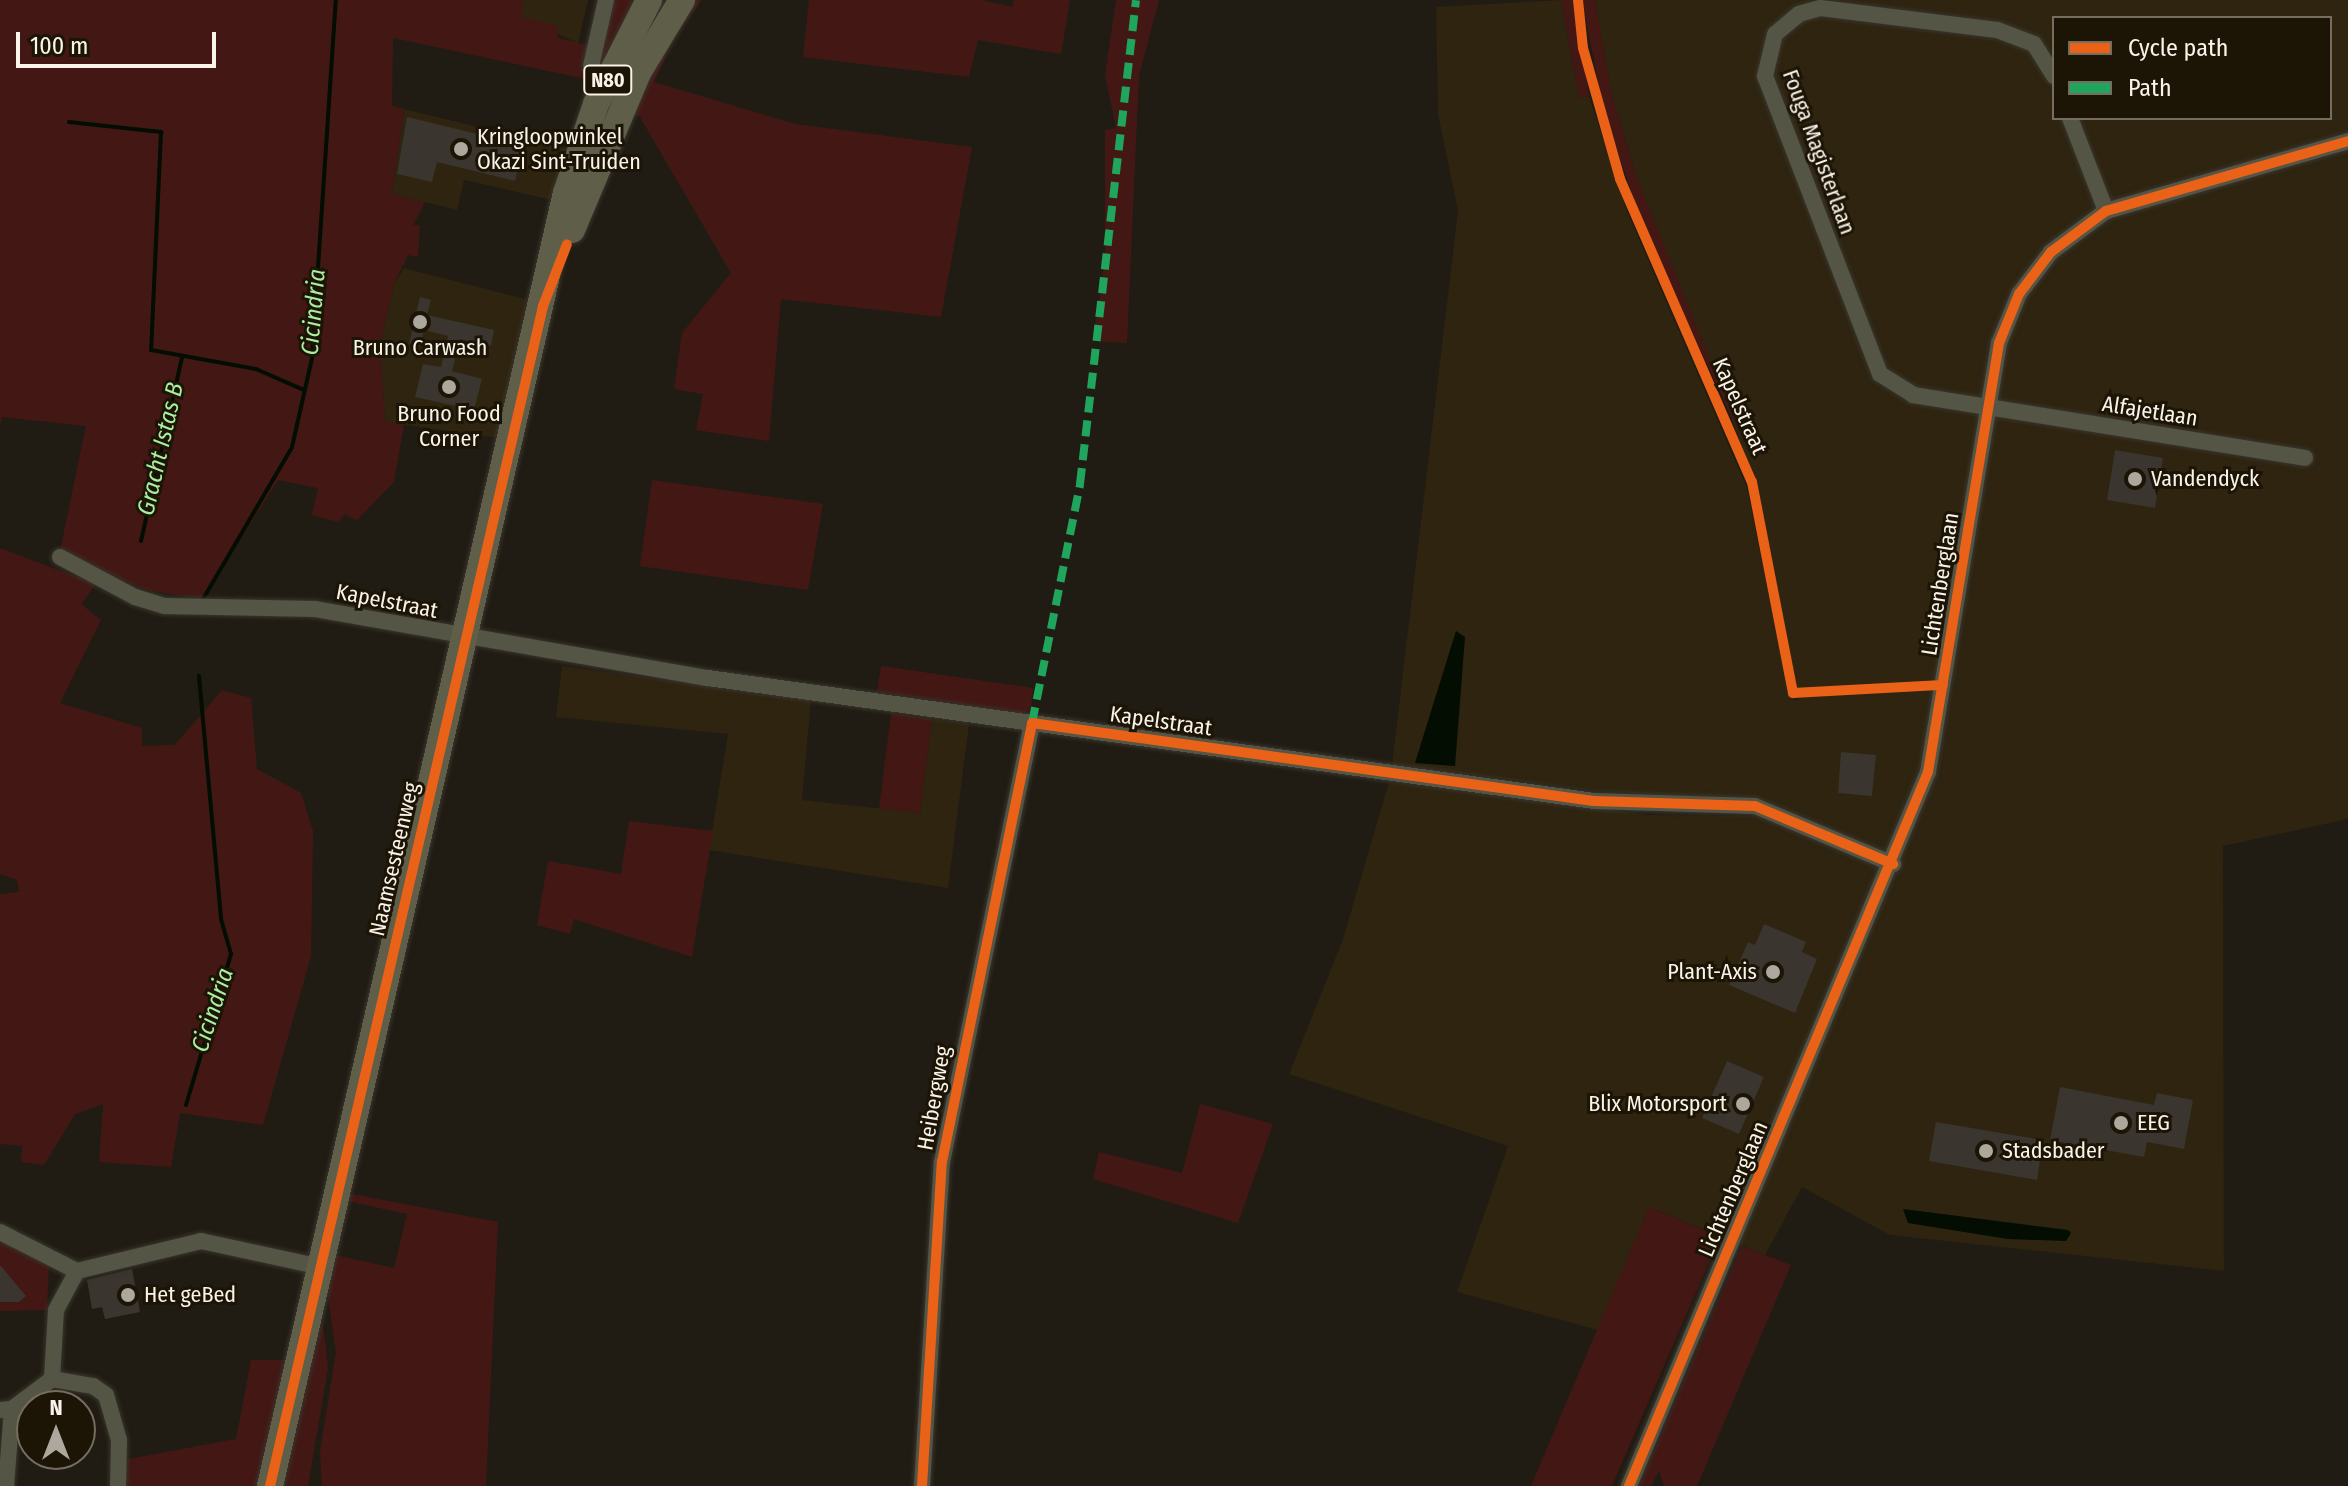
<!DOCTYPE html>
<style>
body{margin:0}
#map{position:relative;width:2348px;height:1486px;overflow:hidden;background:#201c13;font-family:"Fira Sans Condensed",sans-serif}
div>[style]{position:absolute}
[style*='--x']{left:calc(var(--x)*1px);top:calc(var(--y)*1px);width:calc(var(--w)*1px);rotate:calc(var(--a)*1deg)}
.built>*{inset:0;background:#2e240f}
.green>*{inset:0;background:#431814}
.water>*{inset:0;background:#030d02}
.stream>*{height:4px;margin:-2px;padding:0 2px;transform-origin:2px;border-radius:2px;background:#030d02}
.building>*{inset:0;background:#3a352e}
.roads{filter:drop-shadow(0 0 2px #39352e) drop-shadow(0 0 2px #39352e)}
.street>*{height:16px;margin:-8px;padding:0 8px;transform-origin:8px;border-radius:8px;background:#545544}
.primary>*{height:26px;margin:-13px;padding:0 13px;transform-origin:13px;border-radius:13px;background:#5e5e49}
.quiet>*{height:8px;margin-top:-4px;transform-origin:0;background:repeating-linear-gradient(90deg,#20a55d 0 16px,transparent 0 24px)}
.cycleway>*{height:10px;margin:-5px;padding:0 5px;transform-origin:5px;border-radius:5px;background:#ea6118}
.dots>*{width:22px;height:22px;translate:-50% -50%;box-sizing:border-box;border:4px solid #1c1405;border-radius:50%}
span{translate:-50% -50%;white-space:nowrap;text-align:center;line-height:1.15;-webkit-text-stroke:6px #1c1405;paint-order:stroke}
.shield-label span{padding:2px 6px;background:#1c1405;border:2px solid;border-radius:6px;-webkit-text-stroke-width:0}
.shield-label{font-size:20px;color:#f9f3e9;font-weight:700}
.poi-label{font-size:22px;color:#f9f3e9}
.left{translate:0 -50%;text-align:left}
.right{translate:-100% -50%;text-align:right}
.street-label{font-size:22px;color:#f9f3e9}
.water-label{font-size:24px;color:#aaefa0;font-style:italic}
.legend{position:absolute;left:2052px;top:16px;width:280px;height:104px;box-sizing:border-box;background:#1c1405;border:2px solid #746d60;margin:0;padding:10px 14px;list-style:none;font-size:24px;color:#f9f3e9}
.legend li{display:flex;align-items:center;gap:16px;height:40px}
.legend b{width:40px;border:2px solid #746d60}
.north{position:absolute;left:16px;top:1390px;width:80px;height:80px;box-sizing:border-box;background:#1c1405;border:2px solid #746d60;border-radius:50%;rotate:0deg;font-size:22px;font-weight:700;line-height:32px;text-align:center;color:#f9f3e9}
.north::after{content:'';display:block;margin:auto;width:28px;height:36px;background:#ada89e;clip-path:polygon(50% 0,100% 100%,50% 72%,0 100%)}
.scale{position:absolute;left:16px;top:32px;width:200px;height:36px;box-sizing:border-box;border:4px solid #f9f3e9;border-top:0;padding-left:10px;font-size:24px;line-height:28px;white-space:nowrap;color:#f9f3e9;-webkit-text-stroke:6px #1c1405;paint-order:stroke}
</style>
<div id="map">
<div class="built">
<i style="clip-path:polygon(524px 0,588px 0,578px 43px,521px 17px)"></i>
<i style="clip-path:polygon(evenodd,1561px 0,1579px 98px,1589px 96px,1627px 211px,1747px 488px,1790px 699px,1799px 701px,1757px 485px,1636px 175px,1611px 92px,1595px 0,2348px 0,2348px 819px,2223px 846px,2224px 1271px,1890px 1235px,1802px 1187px,1765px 1255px,1649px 1207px,1598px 1330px,1457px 1292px,1508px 1146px,1289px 1074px,1343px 939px,1389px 782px,1649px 815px,1751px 816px,1763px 801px,1599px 791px,1392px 765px,1458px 211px,1438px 114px,1436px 7px,1561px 0,2054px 18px,2330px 18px,2330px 118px,2054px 118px,2054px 18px)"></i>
<i style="clip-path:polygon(404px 109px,567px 149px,553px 200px,464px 180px,457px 210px,392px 194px)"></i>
<i style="clip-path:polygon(404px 268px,529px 300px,499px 438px,385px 422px,380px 346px,394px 284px)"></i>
<i style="clip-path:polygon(562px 666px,811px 700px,802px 800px,920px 813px,932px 719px,969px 724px,948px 888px,709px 850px,728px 734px,556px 717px)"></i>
</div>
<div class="green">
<i style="clip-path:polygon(0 0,524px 0,522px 17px,558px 26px,558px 38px,592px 46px,586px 79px,393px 38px,392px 106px,404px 109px,392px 194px,425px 202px,413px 225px,420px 226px,418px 257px,408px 255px,394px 284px,380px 346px,385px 421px,404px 424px,394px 482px,357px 520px,345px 514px,338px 522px,312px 515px,318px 488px,278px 480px,202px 599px,146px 590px,60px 551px,86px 426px,2px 417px,0 427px)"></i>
<i style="clip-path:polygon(610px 0,638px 0,590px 91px)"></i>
<i style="clip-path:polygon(690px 0,702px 0,676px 34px,654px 82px,795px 124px,972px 147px,941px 317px,781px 299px,769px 441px,696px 430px,703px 394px,674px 389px,682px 333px,731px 273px,640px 117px,628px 112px)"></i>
<i style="clip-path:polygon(809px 0,982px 0,1012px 7px,1014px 0,1070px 0,1061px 54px,978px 40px,969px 77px,803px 57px)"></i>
<i style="clip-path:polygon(1116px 0,1159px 0,1139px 76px,1127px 343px,1093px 341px,1105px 257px,1105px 130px,1116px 128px,1105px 75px)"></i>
<i style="clip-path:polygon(1561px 0,1573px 0,1589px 96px,1579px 98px)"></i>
<i style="clip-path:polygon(1582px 0,1595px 0,1611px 92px,1636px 175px,1742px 439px,1644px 229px,1604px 111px)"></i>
<i style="clip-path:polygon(652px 480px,823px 504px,808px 590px,640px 566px)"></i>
<i style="clip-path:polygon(0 548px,96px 584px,81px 604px,101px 620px,60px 703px,142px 728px,142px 746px,175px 745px,222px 690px,251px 698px,257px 769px,301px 793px,313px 831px,311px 956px,263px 1125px,180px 1113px,171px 1167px,99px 1162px,103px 1104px,75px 1114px,44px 1165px,21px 1162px,22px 1146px,0 1144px,0 894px,19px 892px,17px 880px,0 874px)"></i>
<i style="clip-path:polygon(881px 666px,1033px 688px,1031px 708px,1024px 714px,877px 692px)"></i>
<i style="clip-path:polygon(891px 713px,932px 719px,920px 813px,879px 809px)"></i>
<i style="clip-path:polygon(629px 821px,713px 831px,692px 957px,574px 919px,570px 934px,537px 925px,548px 861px,621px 874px)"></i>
<i style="clip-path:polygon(1200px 1104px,1273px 1124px,1238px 1223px,1093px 1179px,1099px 1152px,1182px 1173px)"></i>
<i style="clip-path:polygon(347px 1193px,498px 1222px,486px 1486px,322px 1486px,320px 1451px,336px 1352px,328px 1296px,335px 1255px,394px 1268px,407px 1214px,346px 1201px)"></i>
<i style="clip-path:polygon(1649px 1207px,1720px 1237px,1612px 1486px,1531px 1486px)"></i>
<i style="clip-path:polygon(0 1240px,49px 1264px,47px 1310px,0 1311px)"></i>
<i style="clip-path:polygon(1742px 1246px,1791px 1265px,1697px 1486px,1664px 1486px,1659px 1470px,1651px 1486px,1639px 1486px)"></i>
<i style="clip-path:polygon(323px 1325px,328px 1368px,308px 1486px,282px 1486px,315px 1334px)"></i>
<i style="clip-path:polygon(251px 1360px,286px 1360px,257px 1486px,124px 1486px,128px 1459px,236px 1439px)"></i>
</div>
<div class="water">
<i style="clip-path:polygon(1456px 631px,1465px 637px,1455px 766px,1415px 763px)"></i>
<i style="clip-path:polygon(1903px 1209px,2068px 1230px,2071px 1233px,2066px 1241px,2008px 1239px,1908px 1223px)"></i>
</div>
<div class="stream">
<i style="--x:69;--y:122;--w:93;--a:6.2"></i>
<i style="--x:161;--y:132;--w:218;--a:92.6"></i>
<i style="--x:151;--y:350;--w:107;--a:10.3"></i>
<i style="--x:256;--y:369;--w:52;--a:23.6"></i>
<i style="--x:141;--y:541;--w:189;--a:-77.4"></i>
<i style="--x:203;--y:599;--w:176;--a:-59.6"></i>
<i style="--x:292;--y:447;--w:91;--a:-77.3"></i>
<i style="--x:312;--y:358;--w:359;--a:-86.2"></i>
<i style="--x:186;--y:1105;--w:158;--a:-73.4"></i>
<i style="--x:231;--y:954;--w:37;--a:-106"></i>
<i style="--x:221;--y:918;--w:243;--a:-95.2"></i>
</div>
<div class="building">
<i style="clip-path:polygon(407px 117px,524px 145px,515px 181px,437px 162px,432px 182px,397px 174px)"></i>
<i style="clip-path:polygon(420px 297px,431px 300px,427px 315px,494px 330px,491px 346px,460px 339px,452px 371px,482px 379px,474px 410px,415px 397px,423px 364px,441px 367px,448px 336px,424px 330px,420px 346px,409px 344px)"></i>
<i style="clip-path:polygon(2115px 450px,2163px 458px,2155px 508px,2107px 500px)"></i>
<i style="clip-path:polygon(1841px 752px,1876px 755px,1872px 796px,1838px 793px)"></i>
<i style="clip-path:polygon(1764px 924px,1806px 942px,1802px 952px,1817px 959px,1795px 1013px,1729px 985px,1748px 942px,1755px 945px)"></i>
<i style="clip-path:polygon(1727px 1061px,1764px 1077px,1739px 1134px,1702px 1118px)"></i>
<i style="clip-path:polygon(2060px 1087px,2154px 1105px,2157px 1093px,2193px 1100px,2184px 1149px,2147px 1142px,2144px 1157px,2050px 1140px)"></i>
<i style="clip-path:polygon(1936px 1122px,2043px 1140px,2037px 1180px,1929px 1161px)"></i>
<i style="clip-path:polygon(0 1265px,26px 1296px,19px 1302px,0 1302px)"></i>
<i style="clip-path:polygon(132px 1269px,140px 1312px,105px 1319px,102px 1307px,92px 1309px,87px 1280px)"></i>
</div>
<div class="roads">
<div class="street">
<i style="--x:591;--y:66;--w:68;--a:-77.2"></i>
<i style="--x:2054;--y:76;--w:38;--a:-122"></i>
<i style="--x:2034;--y:44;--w:40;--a:-159"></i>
<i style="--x:1997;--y:30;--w:178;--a:-172.9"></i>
<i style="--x:1820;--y:8;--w:22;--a:164"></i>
<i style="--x:1799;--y:14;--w:31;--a:140"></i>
<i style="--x:1775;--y:34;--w:43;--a:103.4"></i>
<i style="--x:1765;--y:76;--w:319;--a:68.9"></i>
<i style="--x:1880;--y:374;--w:39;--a:32"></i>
<i style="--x:1913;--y:395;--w:397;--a:9.1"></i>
<i style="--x:2070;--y:118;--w:100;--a:68.8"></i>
<i style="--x:60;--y:557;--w:85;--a:28.1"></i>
<i style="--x:135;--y:597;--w:31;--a:17"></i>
<i style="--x:165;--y:606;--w:150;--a:1.1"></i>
<i style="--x:315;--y:609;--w:399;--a:10"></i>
<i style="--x:708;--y:678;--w:894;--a:7.9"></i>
<i style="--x:1594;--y:801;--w:161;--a:1.8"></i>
<i style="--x:1755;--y:806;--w:150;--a:22.8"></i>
<i style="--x:0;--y:1232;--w:86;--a:26.9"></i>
<i style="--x:52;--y:1379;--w:42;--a:9.7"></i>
<i style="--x:93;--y:1386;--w:16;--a:35"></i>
<i style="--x:106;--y:1395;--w:47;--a:73.9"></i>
<i style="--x:119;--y:1440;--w:46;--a:91.2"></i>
<i style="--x:0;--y:1410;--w:12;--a:-5"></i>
<i style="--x:12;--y:1409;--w:50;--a:-36.9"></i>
<i style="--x:52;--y:1379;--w:69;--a:-86.7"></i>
<i style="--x:56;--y:1310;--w:44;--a:-61.7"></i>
<i style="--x:77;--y:1271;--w:128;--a:-13.6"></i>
<i style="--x:201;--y:1241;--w:123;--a:12.2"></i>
<i style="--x:6;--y:1486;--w:77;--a:-85.5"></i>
<i style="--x:922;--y:1486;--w:325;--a:-86.5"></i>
<i style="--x:942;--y:1162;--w:448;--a:-78.4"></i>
<i style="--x:1629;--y:1486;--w:774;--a:-67.28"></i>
<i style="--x:1928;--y:772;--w:435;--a:-80.6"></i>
<i style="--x:1999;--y:343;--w:53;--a:-67.8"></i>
<i style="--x:2019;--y:294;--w:53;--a:-52.7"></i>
<i style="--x:2051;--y:252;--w:69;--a:-36.7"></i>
<i style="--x:2106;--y:211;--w:252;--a:-16.1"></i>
</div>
<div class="primary">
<i style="--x:572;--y:230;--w:173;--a:-67.2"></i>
<i style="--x:639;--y:71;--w:83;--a:-58.8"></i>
<i style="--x:270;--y:1486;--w:1326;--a:-77.11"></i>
<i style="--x:566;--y:193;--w:94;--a:-71.4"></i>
<i style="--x:596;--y:104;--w:117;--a:-63"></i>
</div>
</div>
<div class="quiet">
<i style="--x:1032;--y:723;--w:244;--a:-78.6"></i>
<i style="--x:1080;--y:484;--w:487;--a:-83.4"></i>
</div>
<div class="cycleway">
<i style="--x:1578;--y:0;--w:48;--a:84.1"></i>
<i style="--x:1583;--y:48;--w:136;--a:74.2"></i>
<i style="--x:1620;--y:179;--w:331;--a:66.5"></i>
<i style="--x:1752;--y:482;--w:215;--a:79"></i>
<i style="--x:1793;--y:693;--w:150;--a:-3.1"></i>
<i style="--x:270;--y:1486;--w:1211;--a:-76.97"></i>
<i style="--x:543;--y:306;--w:66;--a:-68.8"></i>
<i style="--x:922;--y:1486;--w:325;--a:-86.5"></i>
<i style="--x:942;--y:1162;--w:448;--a:-78.4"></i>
<i style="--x:1032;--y:723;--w:567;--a:7.9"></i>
<i style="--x:1594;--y:801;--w:161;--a:1.8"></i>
<i style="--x:1755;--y:806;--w:150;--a:22.8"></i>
<i style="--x:1629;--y:1486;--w:774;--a:-67.28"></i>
<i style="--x:1928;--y:772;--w:435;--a:-80.6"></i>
<i style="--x:1999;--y:343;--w:53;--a:-67.8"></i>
<i style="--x:2019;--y:294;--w:53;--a:-52.7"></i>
<i style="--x:2051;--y:252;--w:69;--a:-36.7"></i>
<i style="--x:2106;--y:211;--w:252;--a:-16.1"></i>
</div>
<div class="dots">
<i style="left:461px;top:149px;background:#ada89e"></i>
<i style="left:420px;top:322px;background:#ada89e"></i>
<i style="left:449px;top:387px;background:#ada89e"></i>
<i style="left:2135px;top:479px;background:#ada89e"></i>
<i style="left:1773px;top:972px;background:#ada89e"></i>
<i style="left:1743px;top:1104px;background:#ada89e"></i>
<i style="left:2121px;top:1123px;background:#ada89e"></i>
<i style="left:1986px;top:1151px;background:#ada89e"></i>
<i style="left:128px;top:1295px;background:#ada89e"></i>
</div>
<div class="shield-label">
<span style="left:608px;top:80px">N80</span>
</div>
<div class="poi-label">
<span class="left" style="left:477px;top:149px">Kringloopwinkel<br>Okazi Sint-Truiden</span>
<span style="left:420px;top:348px">Bruno Carwash</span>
<span style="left:449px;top:426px">Bruno Food<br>Corner</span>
<span class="left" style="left:2151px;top:479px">Vandendyck</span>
<span class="right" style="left:1757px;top:972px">Plant-Axis</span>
<span class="right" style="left:1727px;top:1104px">Blix Motorsport</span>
<span class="left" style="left:2137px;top:1123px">EEG</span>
<span class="left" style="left:2002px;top:1151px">Stadsbader</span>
<span class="left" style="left:144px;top:1295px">Het geBed</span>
</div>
<div class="street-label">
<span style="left:1819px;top:152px;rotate:70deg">Fouga Magisterlaan</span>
<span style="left:1740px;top:406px;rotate:66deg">Kapelstraat</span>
<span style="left:2150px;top:411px;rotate:9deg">Alfajetlaan</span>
<span style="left:1940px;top:584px;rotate:-81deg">Lichtenberglaan</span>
<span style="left:387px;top:601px;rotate:11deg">Kapelstraat</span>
<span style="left:1161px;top:721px;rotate:8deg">Kapelstraat</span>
<span style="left:394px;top:859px;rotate:-77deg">Naamsesteenweg</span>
<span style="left:934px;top:1098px;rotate:-80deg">Heibergweg</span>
<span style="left:1733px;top:1189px;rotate:-67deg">Lichtenberglaan</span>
</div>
<div class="water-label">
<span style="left:314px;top:312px;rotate:-85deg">Cicindria</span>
<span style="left:161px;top:449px;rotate:-77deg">Gracht Istas B</span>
<span style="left:213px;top:1010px;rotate:-72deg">Cicindria</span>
</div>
<ul class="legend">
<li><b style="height:10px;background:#ea6118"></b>Cycle path</li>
<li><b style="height:10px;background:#20a55d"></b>Path</li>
</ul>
<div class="north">N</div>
<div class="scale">100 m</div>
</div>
